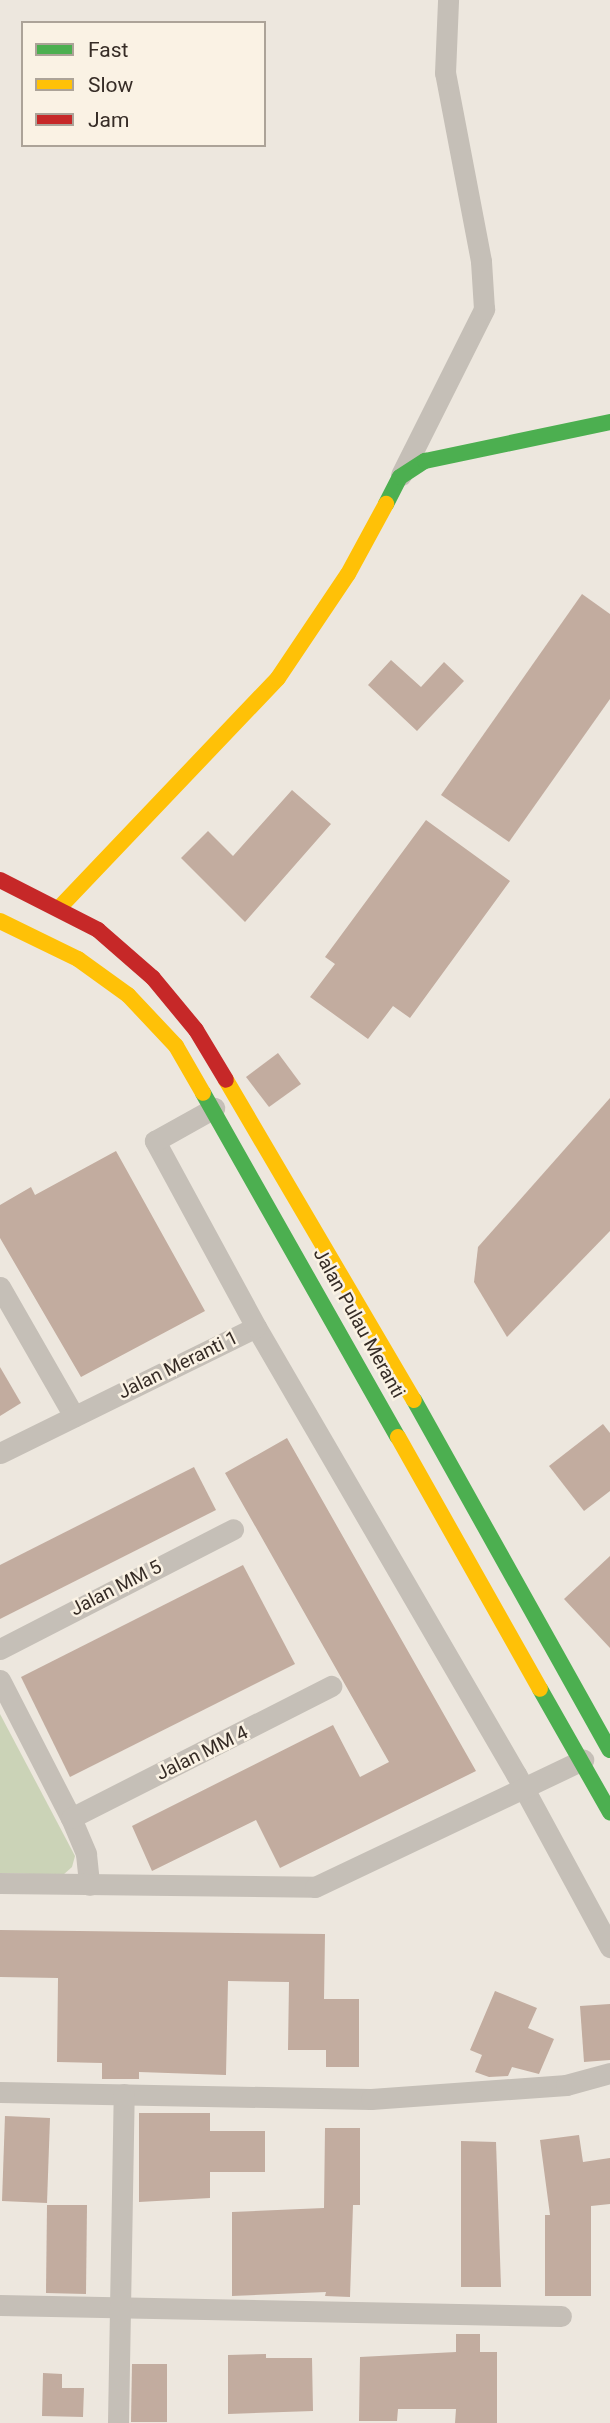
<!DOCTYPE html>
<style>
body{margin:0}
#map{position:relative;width:610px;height:2423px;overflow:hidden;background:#ede7de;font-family:Roboto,sans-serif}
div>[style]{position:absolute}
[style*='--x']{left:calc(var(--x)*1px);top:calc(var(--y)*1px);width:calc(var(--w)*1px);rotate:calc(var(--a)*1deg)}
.green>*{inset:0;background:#cbd3b7}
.building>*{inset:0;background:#c2ac9f}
.street>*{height:21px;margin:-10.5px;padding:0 10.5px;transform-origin:10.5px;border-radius:10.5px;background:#c5bfb7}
.fast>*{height:16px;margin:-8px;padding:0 8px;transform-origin:8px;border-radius:8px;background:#4caf50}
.slow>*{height:16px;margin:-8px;padding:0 8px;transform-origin:8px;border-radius:8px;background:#ffc107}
.jam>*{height:16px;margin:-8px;padding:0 8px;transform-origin:8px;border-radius:8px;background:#c62828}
span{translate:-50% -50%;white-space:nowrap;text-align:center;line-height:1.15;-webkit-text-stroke:5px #faf2e4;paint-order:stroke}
.street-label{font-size:19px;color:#362c26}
.legend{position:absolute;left:21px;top:21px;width:245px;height:126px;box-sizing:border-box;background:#faf2e4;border:2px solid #aca398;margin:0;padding:9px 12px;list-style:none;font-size:21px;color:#362c26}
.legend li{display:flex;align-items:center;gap:14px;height:35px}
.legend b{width:35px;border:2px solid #aca398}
</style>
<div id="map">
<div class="green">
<i style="clip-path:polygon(0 1714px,75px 1856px,72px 1867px,63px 1875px,0 1873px)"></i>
</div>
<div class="building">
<i style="clip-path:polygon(582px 594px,610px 614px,610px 699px,509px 842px,441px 795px)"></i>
<i style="clip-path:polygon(391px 660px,421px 687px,444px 662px,464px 681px,417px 731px,368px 685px)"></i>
<i style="clip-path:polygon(292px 790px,331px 824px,245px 922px,181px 858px,208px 831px,233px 856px)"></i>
<i style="clip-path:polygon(426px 820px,510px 881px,410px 1018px,393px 1006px,368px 1039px,310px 997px,335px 964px,325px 957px)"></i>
<i style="clip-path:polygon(278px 1053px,301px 1084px,269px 1107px,246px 1077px)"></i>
<i style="clip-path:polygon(610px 1098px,610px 1231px,507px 1337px,474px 1282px,478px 1247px)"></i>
<i style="clip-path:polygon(116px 1151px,205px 1311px,81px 1377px,0 1238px,0 1205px,31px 1187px,35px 1195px)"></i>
<i style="clip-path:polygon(0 1367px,21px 1403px,0 1416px)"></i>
<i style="clip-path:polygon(603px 1424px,610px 1433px,610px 1491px,584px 1511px,549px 1466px)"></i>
<i style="clip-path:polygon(287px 1438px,476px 1771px,280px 1868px,256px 1820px,152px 1871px,132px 1826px,333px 1725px,360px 1777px,389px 1762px,225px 1473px)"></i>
<i style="clip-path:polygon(194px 1467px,216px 1510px,0 1619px,0 1565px)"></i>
<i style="clip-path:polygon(610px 1556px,610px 1648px,564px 1599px)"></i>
<i style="clip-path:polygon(243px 1565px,295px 1664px,70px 1777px,21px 1677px)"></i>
<i style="clip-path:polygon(0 1930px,325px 1934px,324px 1999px,359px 1999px,359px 2067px,326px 2067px,326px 2050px,288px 2050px,289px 1982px,228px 1981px,226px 2075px,139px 2072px,139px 2079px,102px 2079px,102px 2063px,57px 2062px,58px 1978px,0 1977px)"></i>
<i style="clip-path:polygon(495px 1991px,537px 2008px,528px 2028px,554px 2039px,539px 2074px,512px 2067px,508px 2076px,489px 2077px,475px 2072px,482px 2055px,470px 2050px)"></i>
<i style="clip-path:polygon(610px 2004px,610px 2060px,584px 2062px,580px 2006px)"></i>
<i style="clip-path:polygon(139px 2113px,210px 2113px,210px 2131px,265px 2131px,265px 2172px,210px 2172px,210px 2198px,139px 2202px)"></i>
<i style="clip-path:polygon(5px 2116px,50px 2118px,47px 2203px,2px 2201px)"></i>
<i style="clip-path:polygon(325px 2128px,360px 2128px,360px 2205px,353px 2205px,350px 2297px,325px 2296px,326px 2292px,232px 2296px,232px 2212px,324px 2208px)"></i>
<i style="clip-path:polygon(579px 2135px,583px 2162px,610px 2158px,610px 2204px,591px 2206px,591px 2296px,545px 2296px,545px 2215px,550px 2215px,540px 2140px)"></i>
<i style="clip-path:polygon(461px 2141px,496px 2142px,501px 2287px,461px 2287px)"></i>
<i style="clip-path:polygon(47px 2205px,87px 2205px,86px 2294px,46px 2293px)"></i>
<i style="clip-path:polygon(456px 2334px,480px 2334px,480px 2352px,497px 2352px,497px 2423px,455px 2423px,456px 2409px,398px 2409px,397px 2421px,359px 2421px,360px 2357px,456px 2352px)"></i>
<i style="clip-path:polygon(266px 2354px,266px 2358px,312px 2358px,313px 2411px,228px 2414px,228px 2355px)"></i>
<i style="clip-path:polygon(132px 2364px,167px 2364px,167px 2422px,131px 2422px)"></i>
<i style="clip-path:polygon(43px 2373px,62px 2374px,62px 2388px,84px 2388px,83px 2417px,42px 2416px)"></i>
</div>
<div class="street">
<i style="--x:401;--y:475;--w:186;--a:-63.4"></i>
<i style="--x:484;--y:309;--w:48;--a:-93.6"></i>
<i style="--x:481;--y:261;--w:191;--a:-100.8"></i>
<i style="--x:445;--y:73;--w:73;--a:-87.6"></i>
<i style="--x:0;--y:1287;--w:149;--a:60.2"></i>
<i style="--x:256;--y:1327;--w:517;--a:59.82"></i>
<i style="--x:516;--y:1774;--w:197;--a:61.5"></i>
<i style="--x:0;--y:1453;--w:285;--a:-26.2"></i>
<i style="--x:256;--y:1327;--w:212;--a:-118.5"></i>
<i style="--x:155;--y:1141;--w:68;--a:-29.2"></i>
<i style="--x:0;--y:1649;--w:262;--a:-27.2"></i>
<i style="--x:0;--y:1680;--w:155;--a:62.8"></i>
<i style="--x:71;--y:1818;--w:39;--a:67"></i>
<i style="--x:86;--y:1854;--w:31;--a:84"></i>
<i style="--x:71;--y:1818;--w:292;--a:-26.9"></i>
<i style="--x:0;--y:1883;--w:315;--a:0.7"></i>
<i style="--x:315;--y:1887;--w:297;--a:-25.4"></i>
<i style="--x:0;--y:2092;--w:371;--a:1.1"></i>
<i style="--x:371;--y:2099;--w:196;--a:-4.1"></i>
<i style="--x:566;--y:2085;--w:46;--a:-15.3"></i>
<i style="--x:0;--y:2305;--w:561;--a:1.12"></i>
<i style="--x:118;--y:2423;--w:329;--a:-89"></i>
</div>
<div class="fast">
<i style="--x:386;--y:504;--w:30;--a:-63"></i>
<i style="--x:400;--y:477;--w:30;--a:-33"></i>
<i style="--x:425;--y:461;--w:189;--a:-11.9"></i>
<i style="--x:203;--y:1093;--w:395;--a:60.5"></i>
<i style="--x:414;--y:1400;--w:401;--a:60.8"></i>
<i style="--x:540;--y:1689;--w:142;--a:60.4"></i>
</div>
<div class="slow">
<i style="--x:60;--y:907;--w:316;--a:-46.4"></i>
<i style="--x:278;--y:678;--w:125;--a:-56.1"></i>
<i style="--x:348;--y:574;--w:80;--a:-61.5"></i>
<i style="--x:0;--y:921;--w:87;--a:26"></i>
<i style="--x:78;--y:959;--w:62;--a:35.8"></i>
<i style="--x:128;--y:995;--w:70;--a:46.7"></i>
<i style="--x:176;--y:1046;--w:54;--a:60.1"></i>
<i style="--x:226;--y:1080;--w:371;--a:59.6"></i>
<i style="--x:398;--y:1437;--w:289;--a:60.6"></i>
</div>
<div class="jam">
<i style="--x:0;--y:880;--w:110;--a:27"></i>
<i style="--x:98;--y:930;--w:73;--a:41.1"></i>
<i style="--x:153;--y:978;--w:67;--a:50.4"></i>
<i style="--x:196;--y:1030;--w:58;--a:59"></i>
</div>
<div class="street-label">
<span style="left:359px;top:1323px;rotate:61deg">Jalan Pulau Meranti</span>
<span style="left:178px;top:1365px;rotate:-26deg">Jalan Meranti 1</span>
<span style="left:116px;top:1588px;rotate:-27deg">Jalan MM 5</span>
<span style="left:202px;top:1753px;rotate:-26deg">Jalan MM 4</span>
</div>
<ul class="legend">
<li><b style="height:9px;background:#4caf50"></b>Fast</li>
<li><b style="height:9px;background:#ffc107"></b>Slow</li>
<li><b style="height:9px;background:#c62828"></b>Jam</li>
</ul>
</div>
